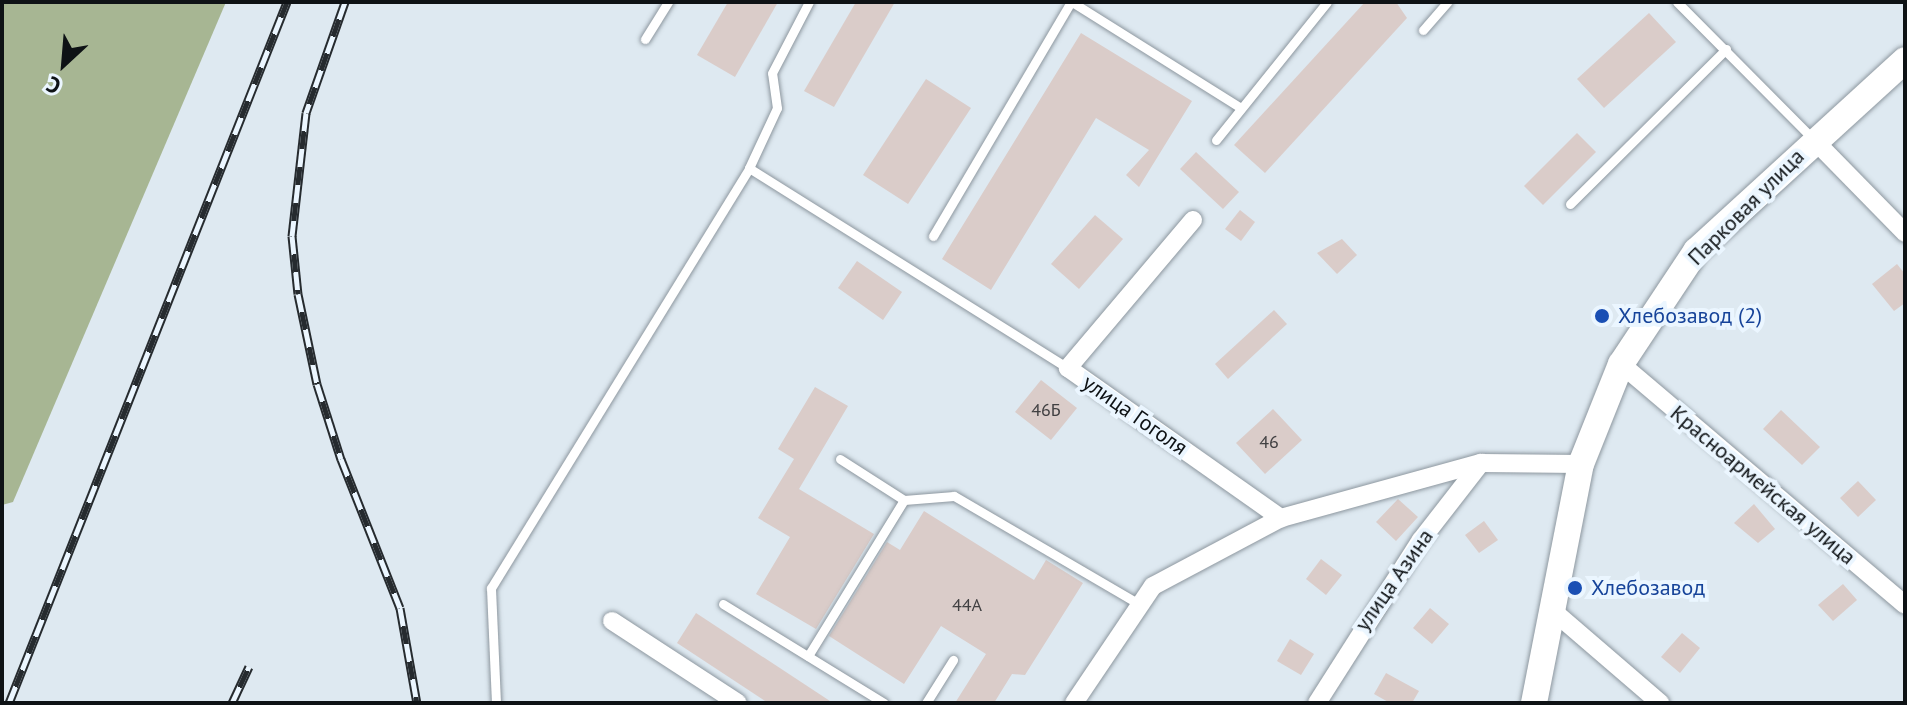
<!DOCTYPE html>
<meta charset="utf-8">
<style>
body{margin:0}
#map{position:relative;width:1907px;height:705px;overflow:hidden;background:#dee9f1;font-family:"PT Sans",sans-serif}
div>[style]{position:absolute}
[style*='--x']{left:calc(var(--x)*1px);top:calc(var(--y)*1px);width:calc(var(--w)*1px);rotate:calc(var(--a)*1deg)}
.forest>*{inset:0;background:#a7b693}
.building>*{inset:0;background:#daccc9}
.roads{filter:drop-shadow(0 0 2px #8d979f) drop-shadow(0 0 2px #8d979f)}
.lane>*{height:9px;margin:-4.5px;padding:0 4.5px;transform-origin:4.5px;border-radius:4.5px;background:#fff}
.street>*{height:18px;margin:-9px;padding:0 9px;transform-origin:9px;border-radius:9px;background:#fff}
.secondary>*{height:26px;margin:-13px;padding:0 13px;transform-origin:13px;border-radius:13px;background:#fff}
.rail>*{height:9px;margin-top:-4.5px;transform-origin:0;background:repeating-linear-gradient(90deg,#ebf6ff 0 18px,#262b2f 0 36px);box-sizing:border-box;border-block:2px solid #262b2f}
.dots>*{width:22px;height:22px;translate:-50% -50%;box-sizing:border-box;border:4px solid #ebf6ff;border-radius:50%}
span{translate:-50% -50%;white-space:nowrap;text-align:center;line-height:1.15;-webkit-text-stroke:8px #ebf6ff;paint-order:stroke}
.number-label{font-size:18px;color:#414042}
.number-label span{-webkit-text-stroke-width:0}
.street-label{font-size:22px;color:#0e1215}
.transit-label{font-size:22px;color:#164399}
.left{translate:0 -50%;text-align:left}
.frame{position:absolute;inset:0;border:4px solid #0e1215;pointer-events:none}
.north{position:absolute;left:24px;top:24px;width:80px;height:80px;-webkit-text-stroke:6px #ebf6ff;paint-order:stroke;rotate:206deg;font-size:22px;font-weight:700;line-height:32px;text-align:center;color:#0e1215}
.north::after{content:'';display:block;margin:auto;width:28px;height:36px;background:#0e1215;clip-path:polygon(50% 0,100% 100%,50% 72%,0 100%)}
</style>
<div id="map">
<div class="forest">
<i style="clip-path:polygon(2px 2px,226px 2px,13px 502px,2px 505px)"></i>
</div>
<div class="building">
<i style="clip-path:polygon(728px 2px,778px 2px,735px 77px,697px 55px)"></i>
<i style="clip-path:polygon(856px 2px,895px 2px,834px 107px,804px 91px)"></i>
<i style="clip-path:polygon(1365px 2px,1396px 2px,1407px 18px,1265px 173px,1234px 145px)"></i>
<i style="clip-path:polygon(1649px 13px,1676px 42px,1604px 108px,1577px 79px)"></i>
<i style="clip-path:polygon(1081px 33px,1192px 101px,1139px 187px,1126px 175px,1149px 150px,1096px 118px,991px 290px,942px 259px)"></i>
<i style="clip-path:polygon(926px 79px,971px 108px,908px 204px,863px 175px)"></i>
<i style="clip-path:polygon(1577px 133px,1596px 152px,1543px 205px,1524px 186px)"></i>
<i style="clip-path:polygon(1196px 152px,1239px 192px,1223px 209px,1180px 169px)"></i>
<i style="clip-path:polygon(1240px 210px,1255px 222px,1241px 241px,1225px 229px)"></i>
<i style="clip-path:polygon(1095px 215px,1123px 239px,1079px 289px,1051px 264px)"></i>
<i style="clip-path:polygon(1342px 239px,1357px 255px,1337px 274px,1317px 253px)"></i>
<i style="clip-path:polygon(857px 261px,902px 292px,883px 320px,838px 288px)"></i>
<i style="clip-path:polygon(1897px 264px,1905px 274px,1905px 303px,1894px 311px,1872px 284px)"></i>
<i style="clip-path:polygon(1274px 310px,1287px 324px,1228px 379px,1215px 364px)"></i>
<i style="clip-path:polygon(1041px 380px,1077px 408px,1051px 440px,1015px 412px)"></i>
<i style="clip-path:polygon(815px 387px,848px 406px,799px 489px,874px 534px,816px 629px,756px 594px,790px 537px,758px 518px,794px 459px,778px 449px)"></i>
<i style="clip-path:polygon(1273px 409px,1302px 440px,1265px 474px,1236px 443px)"></i>
<i style="clip-path:polygon(1781px 410px,1820px 447px,1802px 465px,1763px 429px)"></i>
<i style="clip-path:polygon(1858px 481px,1876px 500px,1858px 517px,1840px 498px)"></i>
<i style="clip-path:polygon(1398px 499px,1418px 517px,1396px 541px,1376px 522px)"></i>
<i style="clip-path:polygon(1754px 504px,1775px 529px,1758px 543px,1734px 523px)"></i>
<i style="clip-path:polygon(924px 511px,1034px 580px,1046px 560px,1083px 583px,1025px 675px,1012px 674px,994px 703px,955px 703px,986px 654px,941px 626px,904px 684px,829px 636px,887px 542px,900px 550px)"></i>
<i style="clip-path:polygon(1484px 521px,1498px 540px,1479px 553px,1465px 535px)"></i>
<i style="clip-path:polygon(1321px 559px,1342px 575px,1326px 595px,1306px 579px)"></i>
<i style="clip-path:polygon(1843px 584px,1857px 600px,1833px 621px,1818px 605px)"></i>
<i style="clip-path:polygon(1430px 608px,1449px 624px,1432px 644px,1413px 628px)"></i>
<i style="clip-path:polygon(696px 613px,833px 703px,768px 703px,677px 643px)"></i>
<i style="clip-path:polygon(1682px 633px,1700px 648px,1680px 673px,1661px 657px)"></i>
<i style="clip-path:polygon(1290px 639px,1314px 654px,1301px 675px,1277px 661px)"></i>
<i style="clip-path:polygon(1386px 673px,1419px 691px,1412px 703px,1390px 703px,1374px 694px)"></i>
</div>
<div class="roads">
<div class="lane">
<i style="--x:1072;--y:2;--w:199;--a:32.1"></i>
<i style="--x:1677;--y:2;--w:193;--a:45.2"></i>
<i style="--x:1423;--y:30;--w:37;--a:-49"></i>
<i style="--x:645;--y:39;--w:44;--a:-58.1"></i>
<i style="--x:1216;--y:140;--w:177;--a:-51.2"></i>
<i style="--x:749;--y:168;--w:66;--a:-65"></i>
<i style="--x:777;--y:108;--w:35;--a:-98"></i>
<i style="--x:772;--y:73;--w:80;--a:-62.5"></i>
<i style="--x:1570;--y:204;--w:220;--a:-44.8"></i>
<i style="--x:933;--y:236;--w:272;--a:-59.5"></i>
<i style="--x:840;--y:459;--w:76;--a:32.6"></i>
<i style="--x:904;--y:500;--w:50;--a:-4.6"></i>
<i style="--x:954;--y:496;--w:212;--a:30.3"></i>
<i style="--x:723;--y:604;--w:189;--a:31.6"></i>
<i style="--x:808;--y:656;--w:183;--a:-58.4"></i>
<i style="--x:496;--y:703;--w:115;--a:-92.5"></i>
<i style="--x:491;--y:588;--w:493;--a:-58.4"></i>
<i style="--x:749;--y:168;--w:377;--a:32.1"></i>
<i style="--x:926;--y:703;--w:51;--a:-57.9"></i>
</div>
<div class="street">
<i style="--x:1814;--y:140;--w:130;--a:45.6"></i>
<i style="--x:1193;--y:220;--w:194;--a:130.2"></i>
<i style="--x:1068;--y:368;--w:261;--a:35.2"></i>
<i style="--x:1621;--y:364;--w:372;--a:40.3"></i>
<i style="--x:1552;--y:610;--w:143;--a:40.7"></i>
<i style="--x:612;--y:621;--w:150;--a:33.1"></i>
<i style="--x:1074;--y:703;--w:141;--a:-56"></i>
<i style="--x:1153;--y:586;--w:145;--a:-28"></i>
<i style="--x:1281;--y:518;--w:207;--a:-15.4"></i>
<i style="--x:1481;--y:463;--w:100;--a:0.6"></i>
<i style="--x:1317;--y:703;--w:193;--a:-57.5"></i>
<i style="--x:1421;--y:540;--w:98;--a:-52.1"></i>
</div>
<div class="secondary">
<i style="--x:1534;--y:703;--w:244;--a:-78.9"></i>
<i style="--x:1581;--y:464;--w:108;--a:-68.2"></i>
<i style="--x:1621;--y:364;--w:136;--a:-56.4"></i>
<i style="--x:1696;--y:251;--w:283;--a:-42.4"></i>
</div>
</div>
<div class="rail">
<i style="--x:345;--y:2;--w:118;--a:109.4"></i>
<i style="--x:306;--y:113;--w:124;--a:96.5"></i>
<i style="--x:292;--y:236;--w:58;--a:84.1"></i>
<i style="--x:298;--y:294;--w:92;--a:78.1"></i>
<i style="--x:317;--y:384;--w:79;--a:72.3"></i>
<i style="--x:341;--y:459;--w:160;--a:68.4"></i>
<i style="--x:400;--y:608;--w:97;--a:79.9"></i>
<i style="--x:9;--y:703;--w:754;--a:-68.37"></i>
<i style="--x:232;--y:703;--w:40;--a:-65"></i>
</div>
<div class="dots">
<i style="left:1602px;top:316px;background:#1a4fb4"></i>
<i style="left:1575px;top:588px;background:#1a4fb4"></i>
</div>
<div class="number-label">
<span style="left:1046px;top:410px">46Б</span>
<span style="left:1269px;top:442px">46</span>
<span style="left:967px;top:605px">44А</span>
</div>
<div class="street-label">
<span style="left:1746px;top:207px;rotate:-45deg">Парковая улица</span>
<span style="left:1135px;top:415px;rotate:35deg">улица Гоголя</span>
<span style="left:1763px;top:485px;rotate:40deg">Красноармейская улица</span>
<span style="left:1394px;top:580px;rotate:-55deg">улица Азина</span>
</div>
<div class="transit-label">
<span class="left" style="left:1618px;top:316px">Хлебозавод (2)</span>
<span class="left" style="left:1591px;top:588px">Хлебозавод</span>
</div>
<div class="frame"></div>
<div class="north">С</div>
</div>
